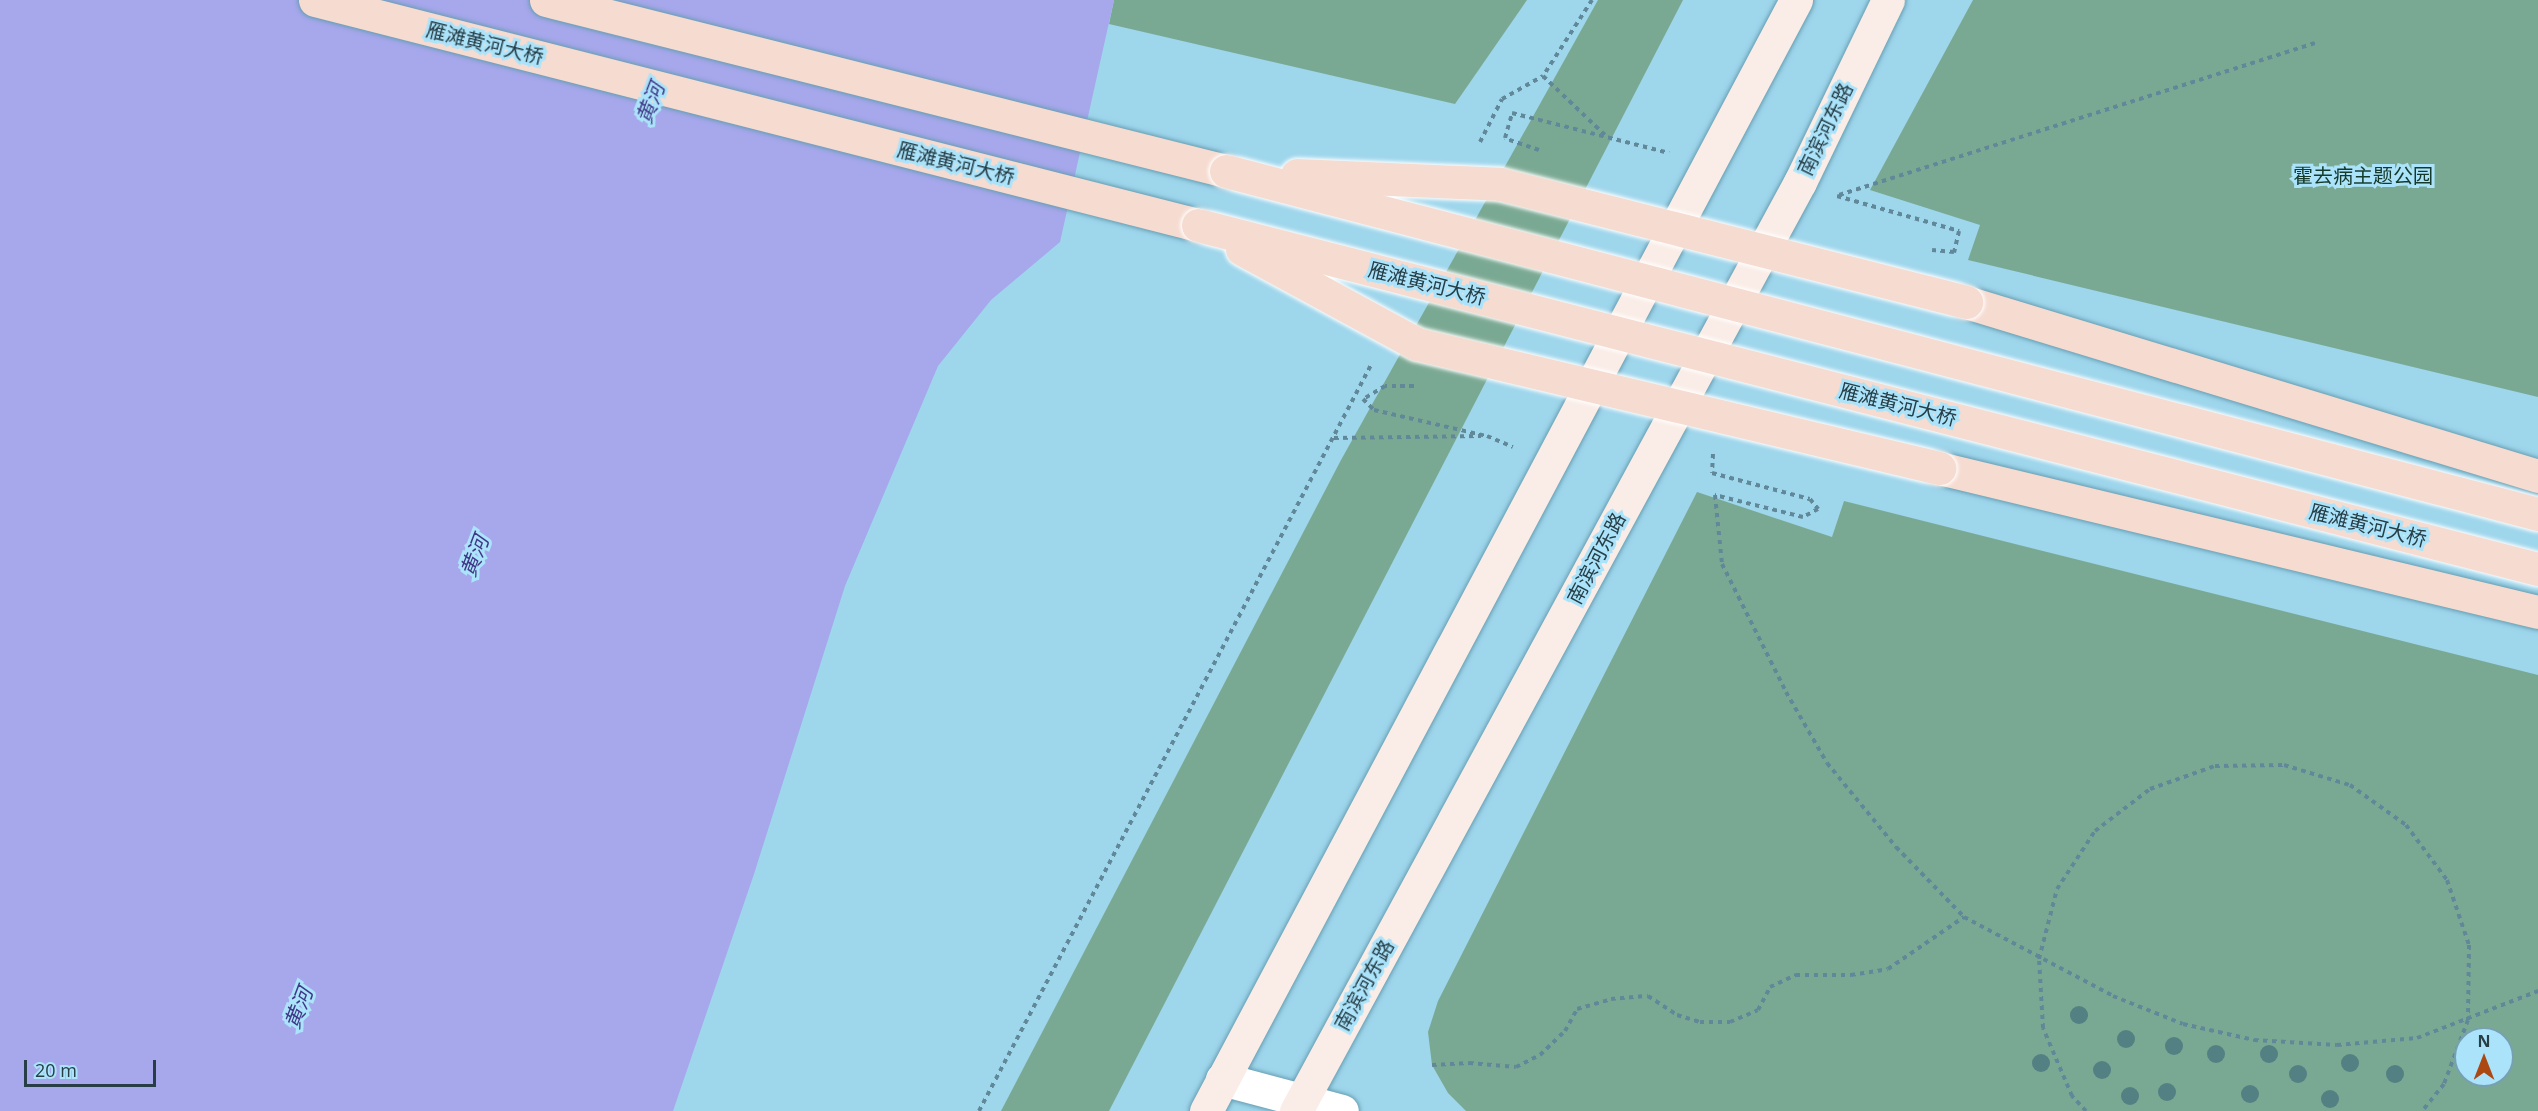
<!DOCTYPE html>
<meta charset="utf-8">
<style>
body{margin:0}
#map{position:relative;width:2538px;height:1111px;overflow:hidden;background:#9ed6ec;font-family:"Open Sans","Noto Sans SC",sans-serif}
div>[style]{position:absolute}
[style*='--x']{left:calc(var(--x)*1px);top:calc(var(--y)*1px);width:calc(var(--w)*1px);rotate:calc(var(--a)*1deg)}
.green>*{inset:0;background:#7aa993}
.water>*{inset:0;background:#a7a7ec}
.path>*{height:4px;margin-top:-2px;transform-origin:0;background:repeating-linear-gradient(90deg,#618898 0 4.5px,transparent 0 9px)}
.roads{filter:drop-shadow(0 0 2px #679eb3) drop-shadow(0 0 2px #679eb3)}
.minor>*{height:33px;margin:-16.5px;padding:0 16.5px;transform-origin:16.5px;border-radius:16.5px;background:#fff}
.secondary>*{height:33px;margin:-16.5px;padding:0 16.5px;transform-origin:16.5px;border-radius:16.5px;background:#faede7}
.primary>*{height:33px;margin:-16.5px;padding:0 16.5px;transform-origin:16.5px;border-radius:16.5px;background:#f6dbd0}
.bridges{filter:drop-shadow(0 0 2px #fff) drop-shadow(0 0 2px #fff)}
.primary-bridge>*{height:33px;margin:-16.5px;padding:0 16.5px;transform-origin:16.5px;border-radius:16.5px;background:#f6dbd0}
.trees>*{width:18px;height:18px;margin:-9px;border-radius:50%;background:#538082}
span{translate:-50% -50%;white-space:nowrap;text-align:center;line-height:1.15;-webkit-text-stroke:6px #abe3fa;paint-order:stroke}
.street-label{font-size:20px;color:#273e47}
.park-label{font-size:20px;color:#153a2b}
.water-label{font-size:21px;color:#403787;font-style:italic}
.north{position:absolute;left:2454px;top:1027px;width:60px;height:60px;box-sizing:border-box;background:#abe3fa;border:2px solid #76a1b2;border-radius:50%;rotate:0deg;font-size:16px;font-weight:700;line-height:24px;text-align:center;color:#273e47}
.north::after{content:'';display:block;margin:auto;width:21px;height:27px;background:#ac4912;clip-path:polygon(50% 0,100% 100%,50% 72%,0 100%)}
.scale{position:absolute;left:24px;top:1060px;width:132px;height:27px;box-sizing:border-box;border:3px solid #273e47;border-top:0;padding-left:8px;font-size:18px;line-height:21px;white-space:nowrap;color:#273e47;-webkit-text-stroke:4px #abe3fa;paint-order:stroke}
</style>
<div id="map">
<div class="green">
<i style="clip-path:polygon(1114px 0,1527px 0,1455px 104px,1109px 24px)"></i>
<i style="clip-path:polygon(1598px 0,1683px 0,1109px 1111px,1001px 1111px,1341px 460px)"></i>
<i style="clip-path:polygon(1973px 0,2538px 0,2538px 397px,1968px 260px,1980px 225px,1870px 190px)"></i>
<i style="clip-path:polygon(evenodd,1697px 492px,1832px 537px,1844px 501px,2538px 675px,2538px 1111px,1466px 1111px,1448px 1093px,1432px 1065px,1428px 1032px,1438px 1001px,1697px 492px,2466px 1039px,2502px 1039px,2502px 1075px,2466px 1075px,2466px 1039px)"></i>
</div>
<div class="water">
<i style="clip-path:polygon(0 0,1114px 0,1060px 242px,991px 300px,938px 366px,845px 586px,754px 874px,673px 1111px,0 1111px)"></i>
</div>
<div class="path">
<i style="--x:1592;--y:0;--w:90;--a:122.8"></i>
<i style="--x:1543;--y:76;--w:87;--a:43.6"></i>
<i style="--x:1480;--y:142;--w:48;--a:-62.9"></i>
<i style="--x:1502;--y:99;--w:47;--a:-29.3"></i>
<i style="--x:1539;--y:150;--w:36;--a:-161"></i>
<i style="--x:1505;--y:138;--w:26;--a:-74"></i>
<i style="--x:1512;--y:113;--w:162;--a:14.3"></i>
<i style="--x:1839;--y:195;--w:503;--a:-17.71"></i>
<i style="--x:1837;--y:196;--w:127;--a:16"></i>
<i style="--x:1959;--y:231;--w:22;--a:103"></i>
<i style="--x:1954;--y:252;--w:22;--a:-175"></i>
<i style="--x:1414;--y:386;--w:29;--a:180"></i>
<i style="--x:1385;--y:386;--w:26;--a:149"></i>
<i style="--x:1363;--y:399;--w:16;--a:45"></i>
<i style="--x:1374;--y:410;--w:116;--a:13"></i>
<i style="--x:1487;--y:436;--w:28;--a:23"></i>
<i style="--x:1334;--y:438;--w:147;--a:-0.8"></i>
<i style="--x:1713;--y:454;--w:19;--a:93"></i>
<i style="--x:1712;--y:473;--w:101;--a:14.9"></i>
<i style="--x:1810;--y:499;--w:13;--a:51"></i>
<i style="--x:1818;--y:509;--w:17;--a:152"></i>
<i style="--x:1803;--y:517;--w:91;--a:-166"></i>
<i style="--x:1715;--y:495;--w:69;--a:84.2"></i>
<i style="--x:1722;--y:564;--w:143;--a:63.4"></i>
<i style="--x:1786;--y:692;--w:82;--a:60"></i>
<i style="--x:1827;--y:763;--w:109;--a:50.6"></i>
<i style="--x:1896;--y:847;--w:98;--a:45.8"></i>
<i style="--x:1964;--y:917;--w:169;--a:27.9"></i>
<i style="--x:2113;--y:996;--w:75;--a:21.8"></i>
<i style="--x:2183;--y:1024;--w:73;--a:12.7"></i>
<i style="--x:2254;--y:1040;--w:83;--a:3.4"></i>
<i style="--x:2337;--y:1045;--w:80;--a:-5"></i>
<i style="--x:2417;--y:1038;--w:130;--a:-21.2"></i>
<i style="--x:1432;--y:1065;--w:37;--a:-3"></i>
<i style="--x:1469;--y:1063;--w:47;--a:4.9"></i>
<i style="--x:1516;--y:1067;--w:27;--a:-27"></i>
<i style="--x:1540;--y:1055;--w:35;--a:-44"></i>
<i style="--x:1565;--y:1031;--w:25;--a:-61"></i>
<i style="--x:1577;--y:1009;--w:35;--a:-16"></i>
<i style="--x:1611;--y:999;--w:37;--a:-5"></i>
<i style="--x:1648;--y:996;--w:35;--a:33"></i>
<i style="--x:1677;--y:1015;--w:24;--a:17"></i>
<i style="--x:1700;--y:1022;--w:30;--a:0"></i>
<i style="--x:1730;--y:1022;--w:30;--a:-23"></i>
<i style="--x:1758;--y:1010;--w:26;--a:-62"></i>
<i style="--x:1770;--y:987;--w:29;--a:-25"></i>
<i style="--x:1796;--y:975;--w:55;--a:0"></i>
<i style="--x:1851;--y:975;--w:37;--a:-9"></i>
<i style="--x:1888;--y:969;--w:92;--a:-34.4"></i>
<i style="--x:979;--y:1111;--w:843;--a:-62.28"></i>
<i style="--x:2086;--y:1111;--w:21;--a:-133"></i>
<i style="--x:2072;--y:1096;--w:74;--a:-113.1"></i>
<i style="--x:2043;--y:1028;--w:69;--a:-93.3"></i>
<i style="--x:2039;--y:959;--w:72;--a:-75.6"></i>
<i style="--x:2057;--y:889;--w:69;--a:-56.8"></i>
<i style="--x:2095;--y:831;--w:69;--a:-37.4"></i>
<i style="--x:2150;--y:789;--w:69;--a:-19.5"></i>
<i style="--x:2215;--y:766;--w:69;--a:-0.8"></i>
<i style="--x:2284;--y:765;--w:69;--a:16.9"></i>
<i style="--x:2350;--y:785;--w:69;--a:35.5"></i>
<i style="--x:2406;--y:825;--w:69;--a:53.3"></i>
<i style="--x:2447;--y:880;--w:69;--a:71.3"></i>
<i style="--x:2469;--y:945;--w:75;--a:90.8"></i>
<i style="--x:2468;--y:1020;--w:68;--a:110.6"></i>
<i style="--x:2444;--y:1084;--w:35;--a:129"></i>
</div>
<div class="roads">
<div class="minor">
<i style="--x:1222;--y:1079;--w:124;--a:14.9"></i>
</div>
<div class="secondary">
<i style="--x:1206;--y:1111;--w:1258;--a:-62.03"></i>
<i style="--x:1296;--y:1111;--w:1057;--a:-61.52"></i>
<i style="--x:1800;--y:182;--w:202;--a:-64.2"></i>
</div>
<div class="primary">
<i style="--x:315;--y:0;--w:911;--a:14.3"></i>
<i style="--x:546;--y:0;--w:701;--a:14.12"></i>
<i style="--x:1966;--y:302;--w:598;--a:16.92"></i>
<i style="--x:1939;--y:468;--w:616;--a:13.52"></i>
</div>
</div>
<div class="bridges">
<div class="primary-bridge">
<i style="--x:1226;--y:171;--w:1356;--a:14.65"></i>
<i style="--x:1297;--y:175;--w:203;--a:2.5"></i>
<i style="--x:1500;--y:184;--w:481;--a:14.2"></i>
<i style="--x:1198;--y:225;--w:1383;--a:14.4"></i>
<i style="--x:1242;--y:249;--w:199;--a:28.5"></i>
<i style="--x:1417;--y:344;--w:537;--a:13.36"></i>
</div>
</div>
<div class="trees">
<i style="left:2079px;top:1015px"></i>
<i style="left:2126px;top:1039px"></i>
<i style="left:2174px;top:1046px"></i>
<i style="left:2216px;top:1054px"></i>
<i style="left:2269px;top:1054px"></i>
<i style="left:2041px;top:1063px"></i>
<i style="left:2350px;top:1063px"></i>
<i style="left:2102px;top:1070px"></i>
<i style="left:2298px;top:1074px"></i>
<i style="left:2395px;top:1074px"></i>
<i style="left:2167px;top:1092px"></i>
<i style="left:2250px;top:1094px"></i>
<i style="left:2130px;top:1096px"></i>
<i style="left:2330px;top:1099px"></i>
</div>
<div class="street-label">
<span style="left:485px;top:43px;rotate:14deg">雁滩黄河大桥</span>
<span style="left:1825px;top:129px;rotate:-64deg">南滨河东路</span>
<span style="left:956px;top:163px;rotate:14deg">雁滩黄河大桥</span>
<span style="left:1427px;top:283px;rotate:14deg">雁滩黄河大桥</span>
<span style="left:1898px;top:404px;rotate:14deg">雁滩黄河大桥</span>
<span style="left:2368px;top:525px;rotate:14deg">雁滩黄河大桥</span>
<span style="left:1596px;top:558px;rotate:-62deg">南滨河东路</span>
<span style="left:1364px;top:985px;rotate:-61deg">南滨河东路</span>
</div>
<div class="park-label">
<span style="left:2363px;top:175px">霍去病主题公园</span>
</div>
<div class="water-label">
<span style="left:650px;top:103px;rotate:-69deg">黄河</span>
<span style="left:474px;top:556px;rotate:-69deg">黄河</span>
<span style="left:298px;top:1008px;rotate:-69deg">黄河</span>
</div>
<div class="north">N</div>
<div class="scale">20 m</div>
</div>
